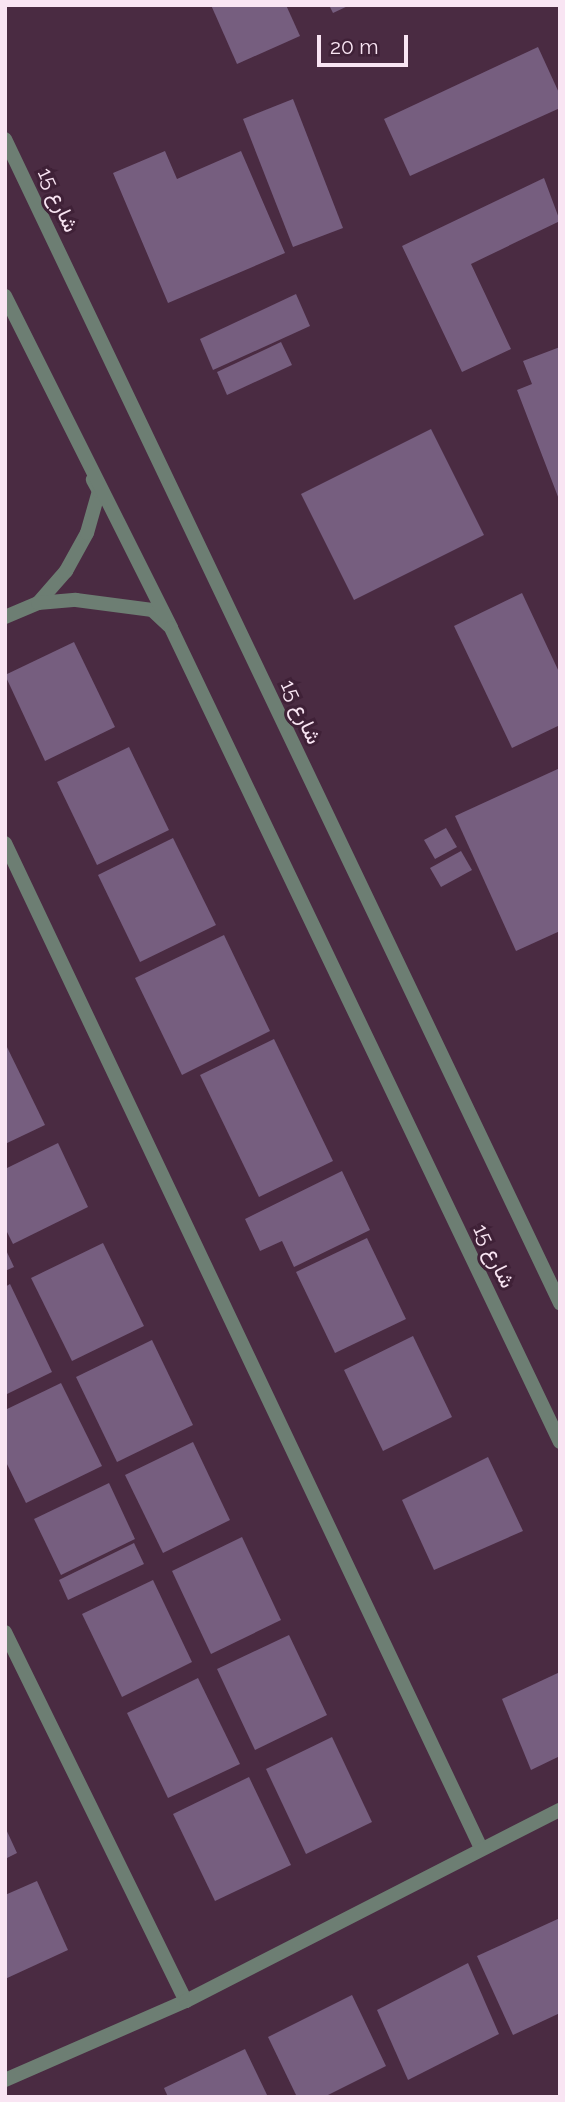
<!DOCTYPE html>
<meta charset="utf-8">
<style>
body{margin:0}
#map{position:relative;width:565px;height:2102px;overflow:hidden;background:#4a2b42;font-family:Raleway,Vazirmatn,sans-serif}
div>[style]{position:absolute}
[style*='--x']{left:calc(var(--x)*1px);top:calc(var(--y)*1px);width:calc(var(--w)*1px);rotate:calc(var(--a)*1deg)}
.building>*{inset:0;background:#765e7f}
.lane>*{height:14px;margin:-7px;padding:0 7px;transform-origin:7px;border-radius:7px;background:#6d7e73}
.street>*{height:14px;margin:-7px;padding:0 7px;transform-origin:7px;border-radius:7px;background:#6d7e73}
span{translate:-50% -50%;white-space:nowrap;text-align:center;line-height:1.15;-webkit-text-stroke:6px #3f2137;paint-order:stroke}
.street-label{font-size:21px;color:#f9e5f3}
.frame{position:absolute;inset:0;border:7px solid #f9e5f3;pointer-events:none}
.scale{position:absolute;left:317px;top:35px;width:91px;height:32px;box-sizing:border-box;border:4px solid #f9e5f3;border-top:0;padding-left:9px;font-size:21px;line-height:24px;white-space:nowrap;color:#f9e5f3;-webkit-text-stroke:5px #3f2137;paint-order:stroke}
</style>
<div id="map">
<div class="building">
<i style="clip-path:polygon(211px 5px,286px 5px,300px 36px,237px 64px)"></i>
<i style="clip-path:polygon(329px 5px,350px 5px,333px 13px)"></i>
<i style="clip-path:polygon(538px 47px,560px 95px,560px 108px,410px 176px,384px 119px)"></i>
<i style="clip-path:polygon(293px 99px,343px 228px,293px 247px,243px 119px)"></i>
<i style="clip-path:polygon(165px 151px,177px 179px,241px 151px,285px 253px,168px 303px,113px 173px)"></i>
<i style="clip-path:polygon(544px 178px,560px 221px,471px 264px,511px 349px,462px 372px,402px 246px)"></i>
<i style="clip-path:polygon(296px 294px,310px 326px,213px 370px,200px 339px)"></i>
<i style="clip-path:polygon(281px 342px,292px 365px,227px 395px,217px 372px)"></i>
<i style="clip-path:polygon(560px 347px,560px 502px,517px 390px,532px 384px,523px 361px)"></i>
<i style="clip-path:polygon(431px 429px,484px 535px,354px 600px,301px 494px)"></i>
<i style="clip-path:polygon(522px 593px,560px 674px,560px 725px,512px 748px,454px 626px)"></i>
<i style="clip-path:polygon(74px 642px,115px 727px,45px 761px,5px 675px)"></i>
<i style="clip-path:polygon(129px 747px,169px 830px,97px 865px,57px 782px)"></i>
<i style="clip-path:polygon(560px 768px,560px 931px,516px 951px,455px 816px)"></i>
<i style="clip-path:polygon(446px 828px,457px 847px,435px 859px,424px 840px)"></i>
<i style="clip-path:polygon(173px 838px,216px 925px,140px 962px,98px 875px)"></i>
<i style="clip-path:polygon(461px 851px,472px 870px,441px 887px,430px 868px)"></i>
<i style="clip-path:polygon(224px 935px,270px 1031px,182px 1075px,135px 978px)"></i>
<i style="clip-path:polygon(274px 1039px,333px 1161px,259px 1197px,200px 1075px)"></i>
<i style="clip-path:polygon(5px 1043px,45px 1125px,5px 1144px)"></i>
<i style="clip-path:polygon(58px 1143px,88px 1207px,13px 1244px,5px 1228px,5px 1169px)"></i>
<i style="clip-path:polygon(342px 1171px,370px 1230px,294px 1267px,282px 1241px,260px 1251px,245px 1219px)"></i>
<i style="clip-path:polygon(367px 1238px,406px 1319px,335px 1353px,296px 1272px)"></i>
<i style="clip-path:polygon(103px 1243px,144px 1326px,72px 1361px,31px 1278px)"></i>
<i style="clip-path:polygon(5px 1248px,14px 1267px,5px 1271px)"></i>
<i style="clip-path:polygon(10px 1284px,52px 1372px,5px 1395px,5px 1287px)"></i>
<i style="clip-path:polygon(413px 1336px,452px 1417px,383px 1451px,344px 1370px)"></i>
<i style="clip-path:polygon(152px 1340px,193px 1425px,117px 1462px,76px 1377px)"></i>
<i style="clip-path:polygon(61px 1383px,102px 1466px,26px 1503px,5px 1460px,5px 1410px)"></i>
<i style="clip-path:polygon(193px 1442px,230px 1520px,163px 1553px,125px 1475px)"></i>
<i style="clip-path:polygon(488px 1457px,523px 1531px,434px 1570px,402px 1500px)"></i>
<i style="clip-path:polygon(109px 1483px,135px 1539px,61px 1575px,34px 1519px)"></i>
<i style="clip-path:polygon(242px 1537px,281px 1620px,211px 1654px,172px 1571px)"></i>
<i style="clip-path:polygon(134px 1543px,144px 1564px,68px 1600px,59px 1580px)"></i>
<i style="clip-path:polygon(153px 1580px,192px 1662px,122px 1697px,82px 1614px)"></i>
<i style="clip-path:polygon(289px 1635px,327px 1715px,255px 1750px,217px 1669px)"></i>
<i style="clip-path:polygon(560px 1672px,560px 1756px,531px 1770px,502px 1699px)"></i>
<i style="clip-path:polygon(198px 1678px,240px 1764px,168px 1798px,127px 1713px)"></i>
<i style="clip-path:polygon(332px 1737px,372px 1822px,306px 1854px,266px 1769px)"></i>
<i style="clip-path:polygon(249px 1777px,291px 1865px,215px 1901px,173px 1814px)"></i>
<i style="clip-path:polygon(5px 1827px,17px 1853px,5px 1859px)"></i>
<i style="clip-path:polygon(37px 1881px,68px 1950px,5px 1979px,5px 1895px)"></i>
<i style="clip-path:polygon(560px 1918px,560px 2013px,513px 2035px,477px 1956px)"></i>
<i style="clip-path:polygon(468px 1963px,499px 2034px,408px 2080px,377px 2010px)"></i>
<i style="clip-path:polygon(352px 1995px,386px 2066px,324px 2097px,297px 2097px,268px 2037px)"></i>
<i style="clip-path:polygon(245px 2049px,268px 2097px,168px 2097px,164px 2088px)"></i>
</div>
<div class="lane">
<i style="--x:38;--y:603;--w:43;--a:-48.8"></i>
<i style="--x:66;--y:571;--w:43;--a:-61.1"></i>
<i style="--x:87;--y:533;--w:44;--a:-74.1"></i>
<i style="--x:99;--y:491;--w:13;--a:-119"></i>
<i style="--x:5;--y:617;--w:36;--a:-23"></i>
<i style="--x:38;--y:603;--w:38;--a:-5"></i>
<i style="--x:76;--y:600;--w:77;--a:7.5"></i>
<i style="--x:152;--y:610;--w:23;--a:43"></i>
<i style="--x:5;--y:843;--w:1112;--a:64.66"></i>
<i style="--x:5;--y:1632;--w:411;--a:63.9"></i>
<i style="--x:5;--y:2080;--w:197;--a:-23.6"></i>
<i style="--x:186;--y:2001;--w:420;--a:-27.1"></i>
</div>
<div class="street">
<i style="--x:5;--y:139;--w:1290;--a:64.51"></i>
<i style="--x:5;--y:296;--w:371;--a:63.4"></i>
<i style="--x:171;--y:628;--w:902;--a:64.46"></i>
</div>
<div class="street-label">
<span style="left:58px;top:200px;rotate:65deg">شارع 15</span>
<span style="left:301px;top:712px;rotate:65deg">شارع 15</span>
<span style="left:494px;top:1256px;rotate:64deg">شارع 15</span>
</div>
<div class="frame"></div>
<div class="scale">20 m</div>
</div>
